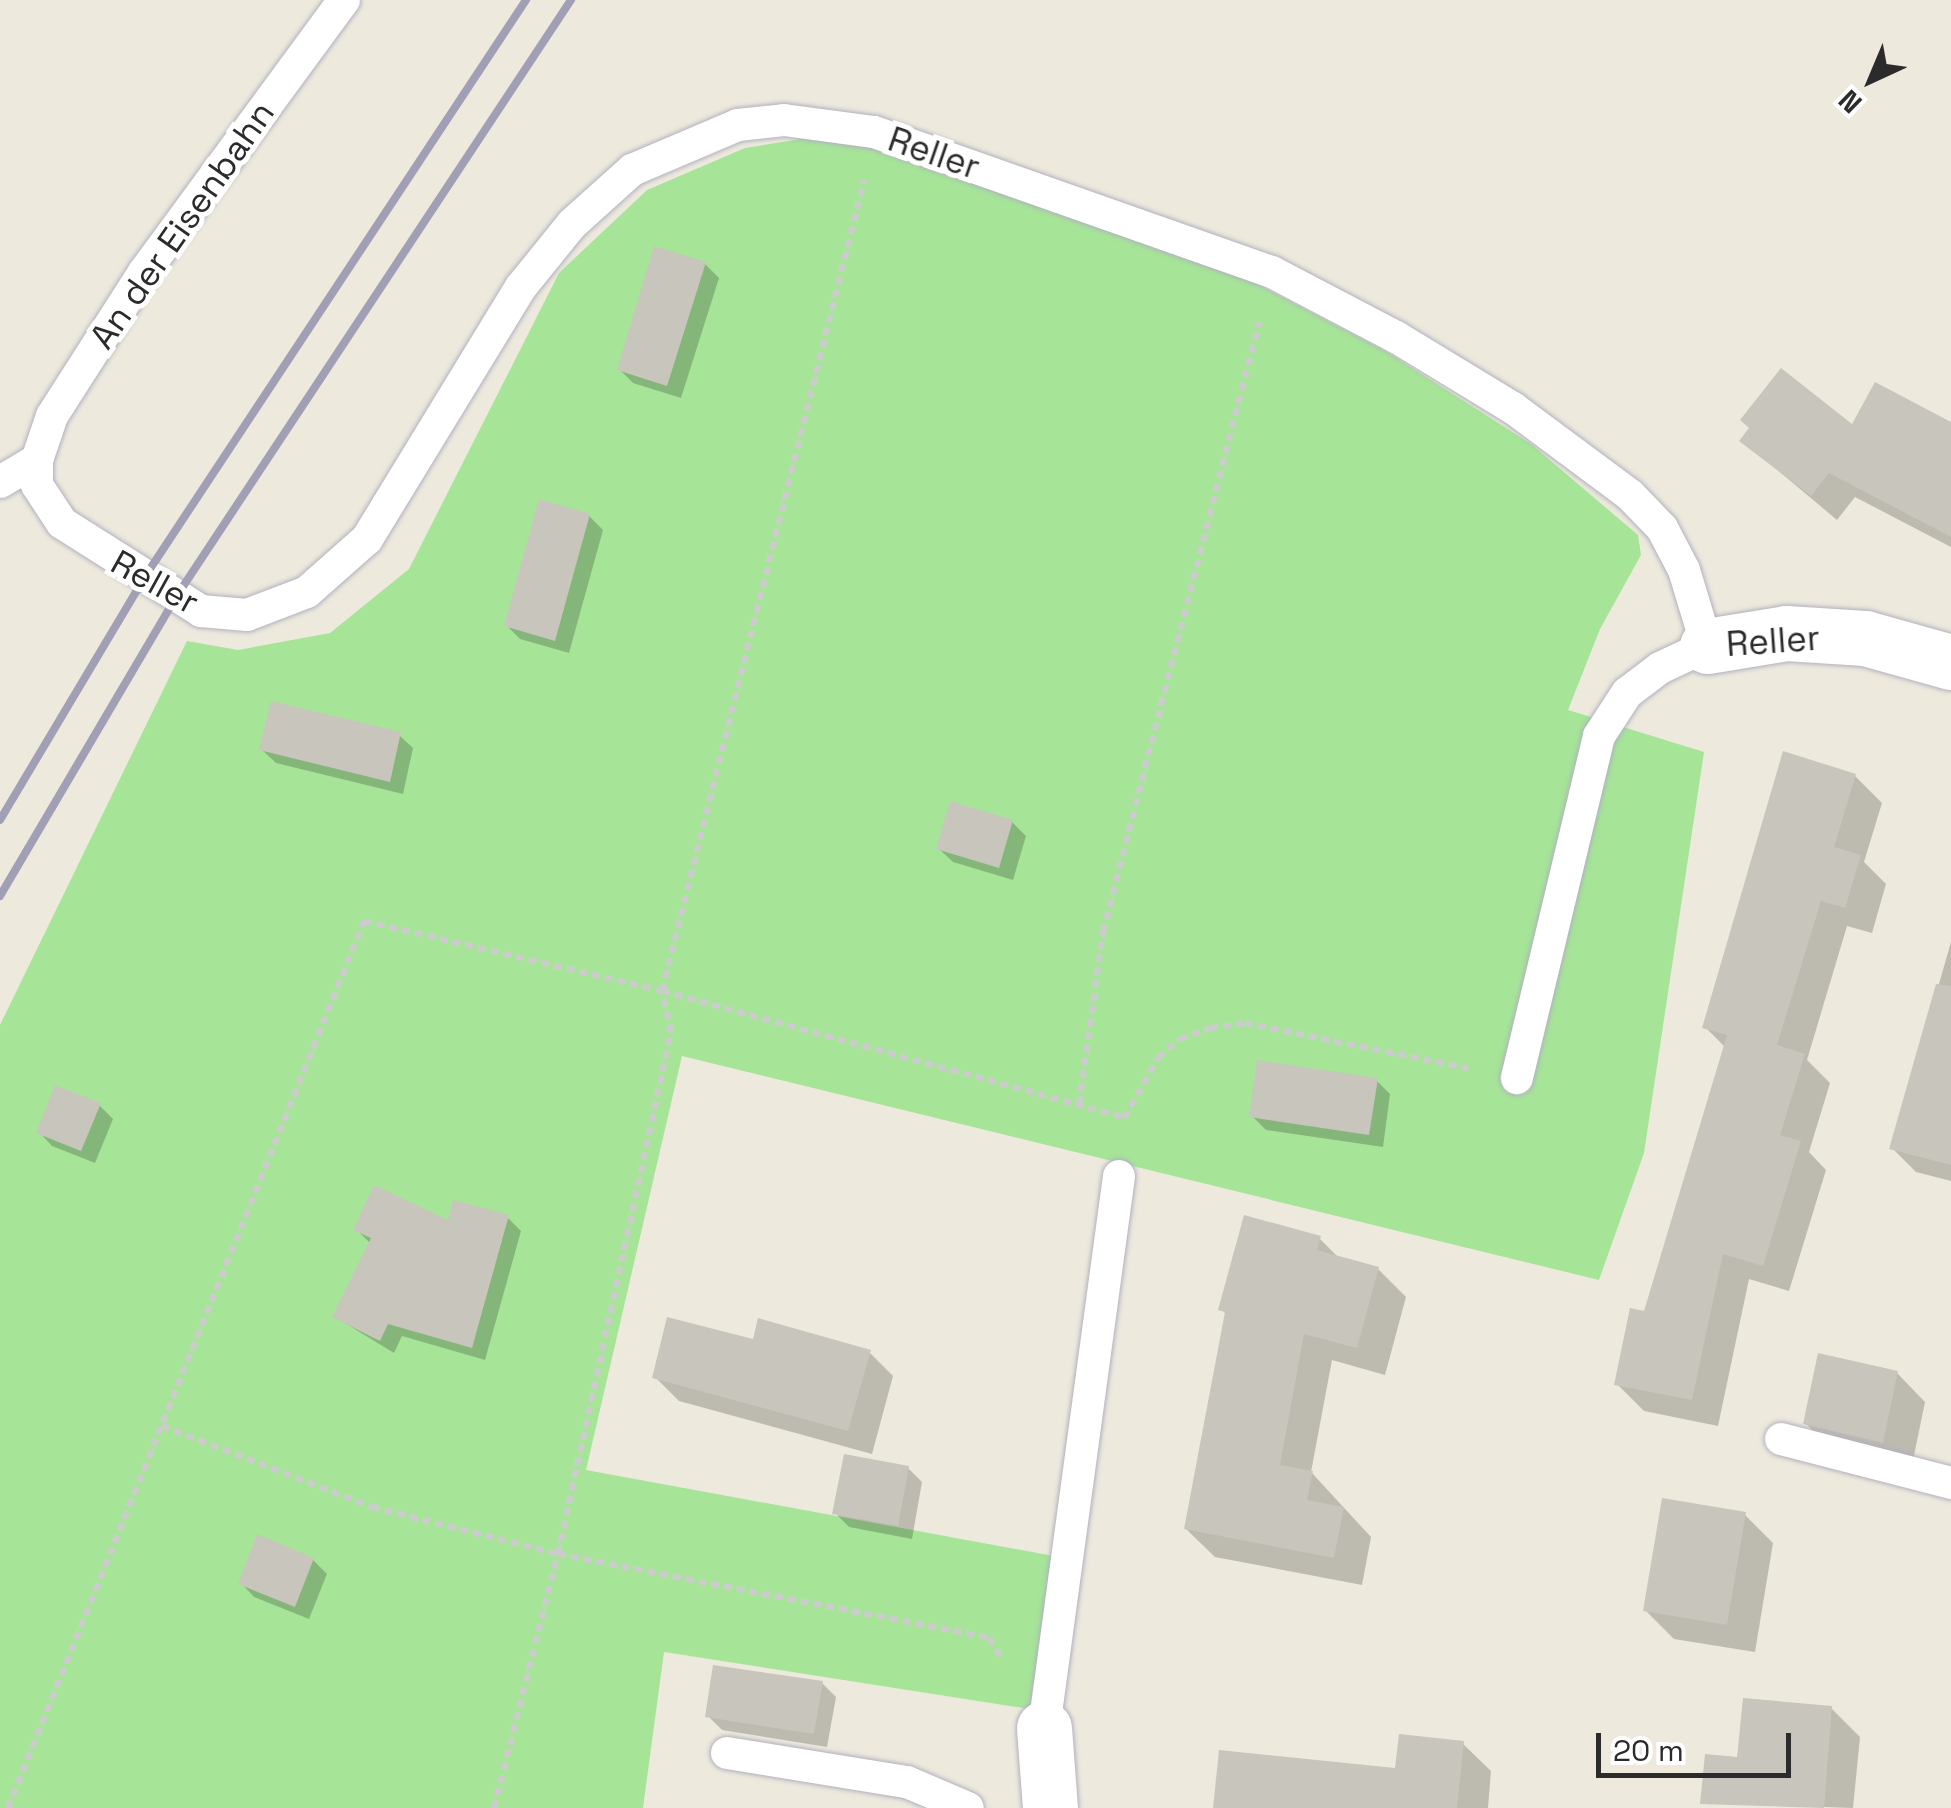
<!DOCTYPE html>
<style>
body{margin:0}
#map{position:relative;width:1951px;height:1808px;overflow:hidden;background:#ede9dd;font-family:"Space Grotesk",sans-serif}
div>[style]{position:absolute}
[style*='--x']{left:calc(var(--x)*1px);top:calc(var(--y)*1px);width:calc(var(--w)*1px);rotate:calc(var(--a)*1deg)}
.green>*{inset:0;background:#a6e498}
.shadow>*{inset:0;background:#0003}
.building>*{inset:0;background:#c8c5bc}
.path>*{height:6px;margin-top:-3px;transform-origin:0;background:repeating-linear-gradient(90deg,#ccc 0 8px,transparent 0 13px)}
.roads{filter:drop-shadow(0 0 2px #b1b1bf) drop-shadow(0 0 2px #b1b1bf)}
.service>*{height:32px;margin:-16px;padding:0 16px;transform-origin:16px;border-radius:16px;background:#fff}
.minor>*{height:55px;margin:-27.5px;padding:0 27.5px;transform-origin:27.5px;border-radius:27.5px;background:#fff}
.rail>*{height:8px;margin:-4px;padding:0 4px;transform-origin:4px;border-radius:4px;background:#a09fb5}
span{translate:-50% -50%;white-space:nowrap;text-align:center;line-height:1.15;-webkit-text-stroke:10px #fff;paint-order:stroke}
.street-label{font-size:35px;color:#2b2b2b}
.north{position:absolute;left:1821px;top:30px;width:100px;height:100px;-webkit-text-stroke:8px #fff;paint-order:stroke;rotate:224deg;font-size:28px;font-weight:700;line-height:40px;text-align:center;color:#2b2b2b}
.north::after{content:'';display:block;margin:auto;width:35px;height:45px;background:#2b2b2b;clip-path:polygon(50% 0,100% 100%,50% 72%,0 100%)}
.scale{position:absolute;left:1596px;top:1733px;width:195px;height:45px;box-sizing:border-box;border:5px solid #2b2b2b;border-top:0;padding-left:12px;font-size:30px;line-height:35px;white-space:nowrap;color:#2b2b2b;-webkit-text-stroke:8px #fff;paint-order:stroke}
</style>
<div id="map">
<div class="green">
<i style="clip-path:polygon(813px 137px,876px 146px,1255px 283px,1387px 352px,1531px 444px,1638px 535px,1641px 555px,1600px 629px,1568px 710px,1704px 752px,1644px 1153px,1599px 1280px,682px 1056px,586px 1470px,1054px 1556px,1030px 1709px,664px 1652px,643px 1808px,0 1808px,0 1025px,187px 641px,238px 650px,330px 633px,409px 569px,559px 273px,647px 190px,745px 148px)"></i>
</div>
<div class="shadow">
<i style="clip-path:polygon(705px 264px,719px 278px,681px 398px,633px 383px,619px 369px)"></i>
<i style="clip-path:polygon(1951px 425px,1951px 547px,1855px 497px,1837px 520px,1743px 441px,1752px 429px)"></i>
<i style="clip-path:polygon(589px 516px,603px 530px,569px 653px,520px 639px,506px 625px)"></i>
<i style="clip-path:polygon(399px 735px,413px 748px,403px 794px,276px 763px,262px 750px)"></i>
<i style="clip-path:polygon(1855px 776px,1882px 803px,1864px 862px,1886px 884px,1872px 933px,1847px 926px,1807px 1060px,1830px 1083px,1809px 1152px,1826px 1170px,1789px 1291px,1749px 1279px,1718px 1426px,1644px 1411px,1617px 1384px,1646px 1313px,1726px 1048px,1705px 1027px)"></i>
<i style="clip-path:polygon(1012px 822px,1026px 836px,1013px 880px,953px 862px,939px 849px)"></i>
<i style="clip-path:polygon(1951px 942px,1951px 1181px,1916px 1172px,1892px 1148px)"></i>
<i style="clip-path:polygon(1376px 1080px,1390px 1094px,1383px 1147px,1266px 1130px,1252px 1116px)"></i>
<i style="clip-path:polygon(99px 1105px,113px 1119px,95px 1163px,52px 1146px,39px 1132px)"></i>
<i style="clip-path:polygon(507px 1217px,521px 1231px,485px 1360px,402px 1336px,394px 1353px,335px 1317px,371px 1244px,356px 1229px)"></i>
<i style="clip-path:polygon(1319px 1238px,1340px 1259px,1378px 1269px,1406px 1297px,1385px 1375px,1332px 1360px,1311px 1472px,1371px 1537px,1362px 1585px,1215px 1557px,1186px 1529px,1227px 1315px,1221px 1309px)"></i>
<i style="clip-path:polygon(754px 1342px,869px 1352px,893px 1376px,872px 1454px,679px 1401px,655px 1377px)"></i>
<i style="clip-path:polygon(1897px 1373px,1925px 1402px,1911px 1470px,1834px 1451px,1805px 1423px)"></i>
<i style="clip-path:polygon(908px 1468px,922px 1482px,912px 1539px,849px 1527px,835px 1513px)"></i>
<i style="clip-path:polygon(1745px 1515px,1773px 1543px,1755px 1652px,1674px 1639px,1646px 1611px)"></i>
<i style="clip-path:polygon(313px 1560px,327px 1574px,309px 1619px,254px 1597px,241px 1583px)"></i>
<i style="clip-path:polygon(822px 1683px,836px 1697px,827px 1747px,722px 1730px,708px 1716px)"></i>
<i style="clip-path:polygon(1831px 1708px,1860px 1737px,1853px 1808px,1703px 1803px,1740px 1759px)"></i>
<i style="clip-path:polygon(1462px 1743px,1491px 1771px,1488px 1808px,1216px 1808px,1397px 1779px)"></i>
</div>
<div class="building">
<i style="clip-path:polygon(654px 246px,706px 262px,667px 386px,617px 370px)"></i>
<i style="clip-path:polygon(1781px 368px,1852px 424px,1875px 382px,1951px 422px,1951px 537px,1829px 473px,1811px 496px,1739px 441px,1749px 428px,1740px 420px)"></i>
<i style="clip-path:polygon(539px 499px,590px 514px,555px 641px,504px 626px)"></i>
<i style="clip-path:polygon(271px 701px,401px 732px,390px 782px,259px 750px)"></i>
<i style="clip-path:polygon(1783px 751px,1856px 774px,1834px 847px,1861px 855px,1845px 908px,1821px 901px,1777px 1045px,1805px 1054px,1780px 1135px,1801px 1141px,1763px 1266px,1723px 1254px,1692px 1400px,1614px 1385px,1630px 1308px,1644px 1311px,1727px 1035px,1702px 1028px)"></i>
<i style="clip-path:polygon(950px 801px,1013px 820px,999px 868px,936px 849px)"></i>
<i style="clip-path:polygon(1936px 984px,1951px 986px,1951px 1165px,1889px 1149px)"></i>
<i style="clip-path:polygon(1257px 1060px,1378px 1078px,1369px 1135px,1249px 1117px)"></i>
<i style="clip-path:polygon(55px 1085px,101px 1103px,81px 1151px,36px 1133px)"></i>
<i style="clip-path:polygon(374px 1185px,448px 1220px,453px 1200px,509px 1215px,472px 1348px,388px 1324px,380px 1341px,332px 1317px,371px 1238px,353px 1230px)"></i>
<i style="clip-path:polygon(1244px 1215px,1321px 1236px,1317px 1250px,1379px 1267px,1357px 1348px,1304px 1334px,1280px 1465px,1313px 1471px,1307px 1500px,1344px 1507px,1334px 1558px,1184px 1529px,1225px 1312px,1218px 1310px)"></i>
<i style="clip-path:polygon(667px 1317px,753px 1339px,758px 1318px,871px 1350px,848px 1431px,652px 1378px)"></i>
<i style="clip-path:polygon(1818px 1353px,1898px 1371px,1883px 1443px,1803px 1424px)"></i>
<i style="clip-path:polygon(844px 1454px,909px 1466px,898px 1526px,832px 1514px)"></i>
<i style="clip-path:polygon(1662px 1498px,1746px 1512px,1727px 1625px,1643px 1611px)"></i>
<i style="clip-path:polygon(257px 1534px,314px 1558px,295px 1607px,238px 1584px)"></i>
<i style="clip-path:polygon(713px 1665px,823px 1681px,814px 1734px,705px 1717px)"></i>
<i style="clip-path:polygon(1743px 1698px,1832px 1706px,1824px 1808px,1700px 1804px,1705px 1754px,1737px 1757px)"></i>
<i style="clip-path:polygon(1399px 1734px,1464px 1741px,1457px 1808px,1213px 1808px,1219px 1750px,1395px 1768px)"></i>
</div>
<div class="path">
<i style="--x:1079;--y:1104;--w:174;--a:-82.1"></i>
<i style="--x:1103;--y:932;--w:630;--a:-75.65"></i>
<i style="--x:1124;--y:1118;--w:69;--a:-60.5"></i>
<i style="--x:1158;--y:1058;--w:29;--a:-41"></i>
<i style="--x:1180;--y:1039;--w:32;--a:-20"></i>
<i style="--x:1210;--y:1028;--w:35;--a:-8"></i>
<i style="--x:1245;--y:1023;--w:227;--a:11.5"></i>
<i style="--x:162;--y:1426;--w:225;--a:21.1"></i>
<i style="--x:372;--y:1507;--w:192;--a:14.2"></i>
<i style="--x:558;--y:1554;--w:439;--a:11"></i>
<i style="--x:989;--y:1638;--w:23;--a:59"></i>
<i style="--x:8;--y:1808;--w:956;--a:-68.13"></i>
<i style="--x:364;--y:921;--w:306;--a:13.2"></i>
<i style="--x:662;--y:991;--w:479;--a:15.3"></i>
<i style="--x:494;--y:1808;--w:262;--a:-75.9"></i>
<i style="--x:558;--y:1554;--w:534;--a:-77.79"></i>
<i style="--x:671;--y:1032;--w:42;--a:-102.4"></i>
<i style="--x:662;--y:991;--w:836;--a:-76.01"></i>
</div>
<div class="roads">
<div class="service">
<i style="--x:344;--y:0;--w:338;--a:126.3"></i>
<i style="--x:144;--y:272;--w:171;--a:122.6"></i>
<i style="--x:52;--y:416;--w:46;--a:108.8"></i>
<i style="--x:37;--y:460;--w:25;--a:90"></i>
<i style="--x:37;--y:485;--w:45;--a:56.7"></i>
<i style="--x:62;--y:523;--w:165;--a:32.3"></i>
<i style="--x:201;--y:611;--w:46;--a:5"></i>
<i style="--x:247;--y:615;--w:64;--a:-21"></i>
<i style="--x:307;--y:592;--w:80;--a:-41.5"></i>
<i style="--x:367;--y:539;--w:295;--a:-58.6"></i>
<i style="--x:521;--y:287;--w:81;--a:-51"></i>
<i style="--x:572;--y:224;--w:81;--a:-42"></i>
<i style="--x:632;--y:170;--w:115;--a:-23"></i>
<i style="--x:738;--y:125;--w:46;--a:-6.2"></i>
<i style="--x:784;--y:120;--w:91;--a:7.6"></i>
<i style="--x:874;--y:132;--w:422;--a:19.4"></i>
<i style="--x:1272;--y:272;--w:140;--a:27.7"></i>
<i style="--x:1396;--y:337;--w:137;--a:31.3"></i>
<i style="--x:1513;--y:408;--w:146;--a:36.6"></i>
<i style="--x:1630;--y:495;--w:46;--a:45.9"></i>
<i style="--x:1662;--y:528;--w:47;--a:62.4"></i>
<i style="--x:1684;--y:570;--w:79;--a:73.2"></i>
<i style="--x:1707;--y:646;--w:52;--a:154.9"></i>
<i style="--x:1660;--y:668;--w:41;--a:142.9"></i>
<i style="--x:1627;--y:693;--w:51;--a:123.1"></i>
<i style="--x:1599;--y:736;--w:352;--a:103.5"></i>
<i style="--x:0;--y:482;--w:43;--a:-30.7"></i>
<i style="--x:1781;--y:1439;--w:176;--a:14.5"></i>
<i style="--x:1044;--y:1728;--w:557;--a:-82.26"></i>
<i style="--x:727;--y:1753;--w:182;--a:9.2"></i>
<i style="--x:907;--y:1782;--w:66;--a:23.1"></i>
</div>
<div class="minor">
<i style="--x:1707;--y:646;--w:80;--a:-9.3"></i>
<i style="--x:1786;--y:633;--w:79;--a:3.6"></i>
<i style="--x:1865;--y:638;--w:89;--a:15.6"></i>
<i style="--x:1044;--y:1728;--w:80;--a:85.7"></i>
</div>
</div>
<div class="rail">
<i style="--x:0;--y:820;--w:282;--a:-59.2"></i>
<i style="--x:144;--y:578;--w:693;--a:-56.54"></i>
<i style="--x:0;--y:896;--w:347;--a:-59.5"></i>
<i style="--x:176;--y:597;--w:716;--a:-56.51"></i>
</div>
<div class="street-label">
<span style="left:934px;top:153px;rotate:19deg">Reller</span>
<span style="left:182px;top:225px;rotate:-55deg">An der Eisenbahn</span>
<span style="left:155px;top:582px;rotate:29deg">Reller</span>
<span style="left:1773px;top:641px;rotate:-4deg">Reller</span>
</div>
<div class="north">N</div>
<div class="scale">20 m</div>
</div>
